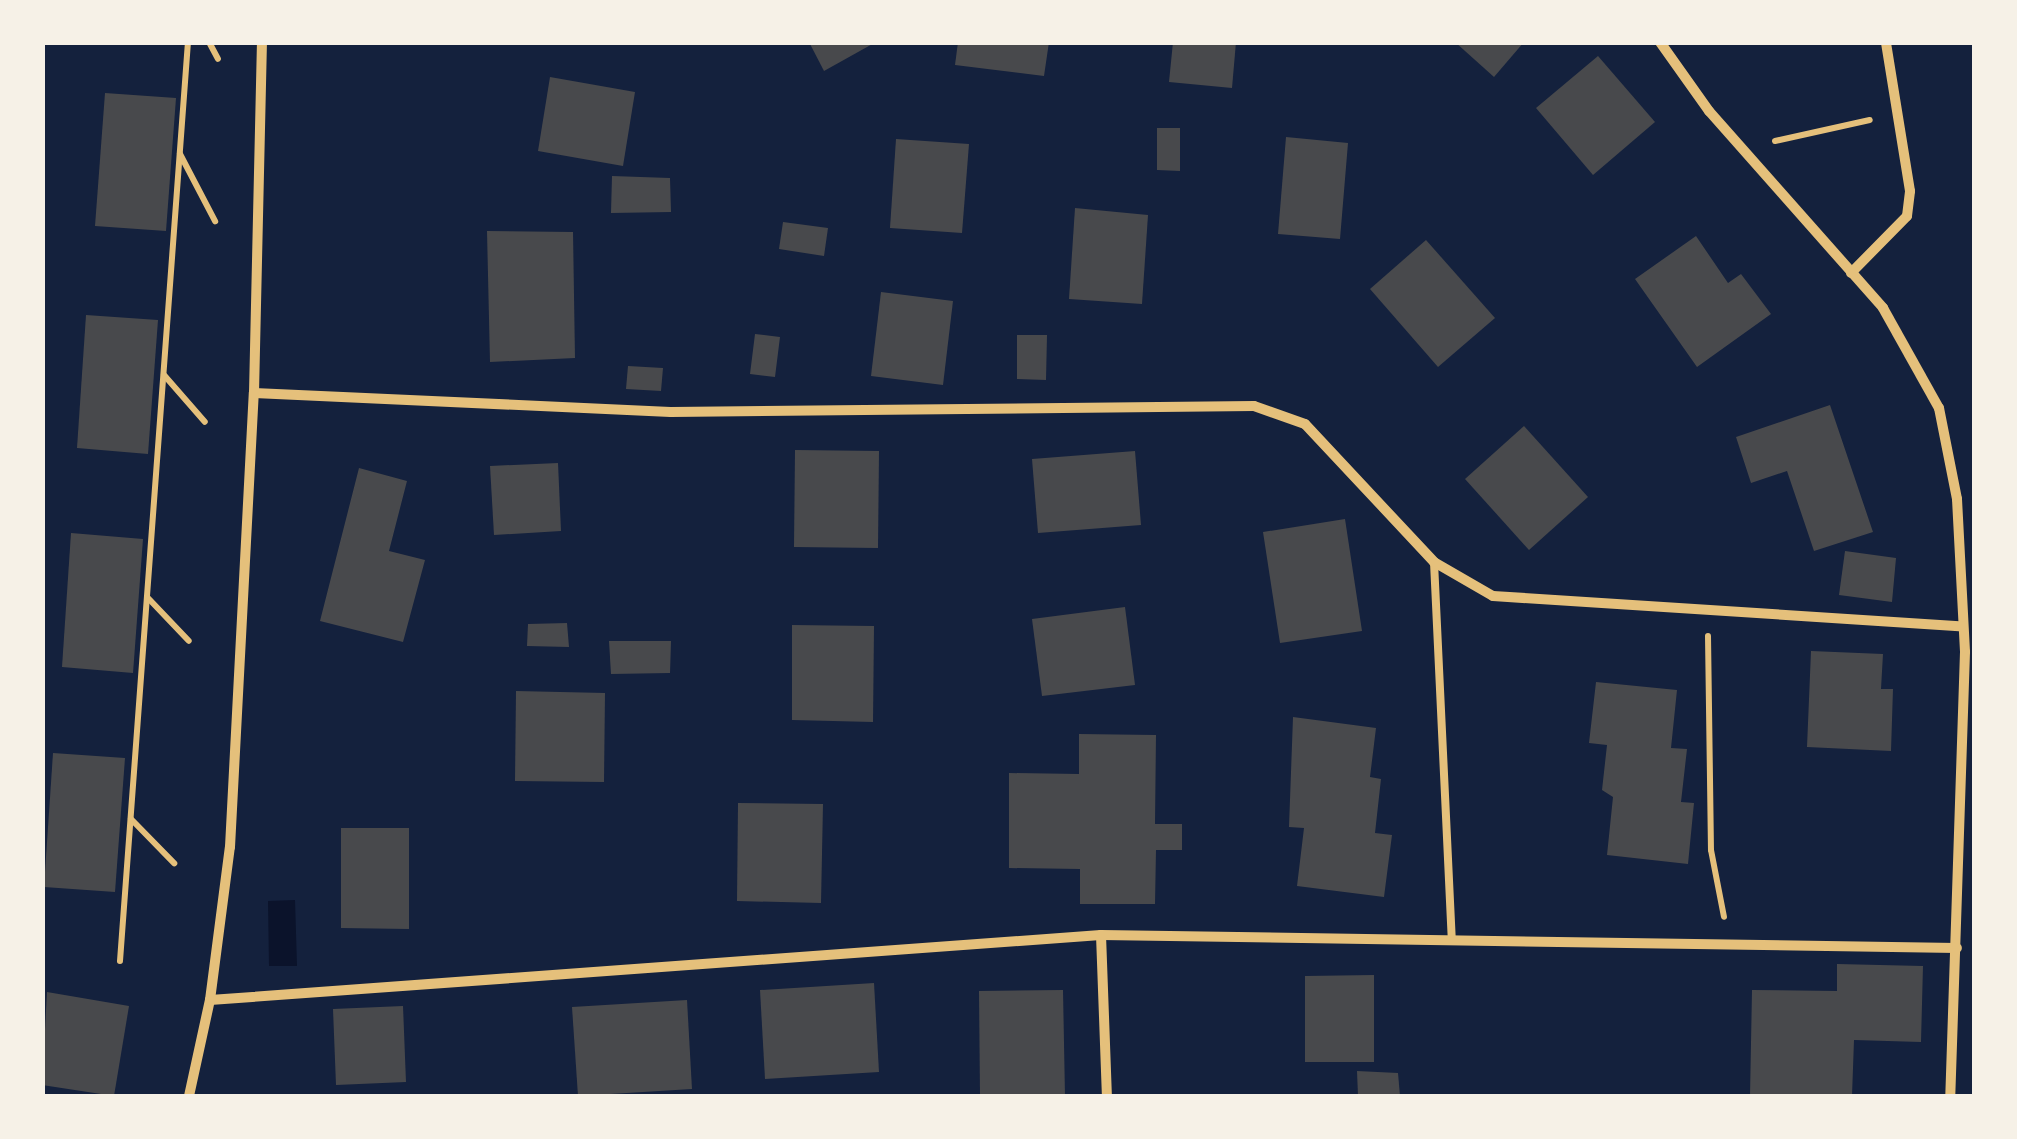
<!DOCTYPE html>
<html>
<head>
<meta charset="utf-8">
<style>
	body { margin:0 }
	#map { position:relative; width:2017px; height:1139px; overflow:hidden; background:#14213d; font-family:Literata,serif }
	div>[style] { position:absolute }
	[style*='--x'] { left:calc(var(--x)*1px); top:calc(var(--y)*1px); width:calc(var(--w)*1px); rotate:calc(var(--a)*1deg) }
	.water>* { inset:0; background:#0b132b }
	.building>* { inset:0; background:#48494c }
	.path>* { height:6px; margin:-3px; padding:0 3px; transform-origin:3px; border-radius:3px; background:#e5c07b }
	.service>* { height:8px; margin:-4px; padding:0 4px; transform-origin:4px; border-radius:4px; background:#e5c07b }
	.minor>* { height:10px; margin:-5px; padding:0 5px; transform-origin:5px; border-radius:5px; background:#e5c07b }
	span { translate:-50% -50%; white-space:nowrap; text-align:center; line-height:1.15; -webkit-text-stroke:10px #f6f1e7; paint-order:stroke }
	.frame { position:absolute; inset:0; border:45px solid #f6f1e7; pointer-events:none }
</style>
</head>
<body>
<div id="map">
	<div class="water">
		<div style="clip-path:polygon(295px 900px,297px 966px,269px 966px,268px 901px)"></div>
	</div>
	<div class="building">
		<div style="clip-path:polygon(809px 42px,876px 42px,824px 71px)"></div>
		<div style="clip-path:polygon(958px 42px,1049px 42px,1044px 76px,955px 65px)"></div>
		<div style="clip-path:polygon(1173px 42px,1236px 42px,1232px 88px,1169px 82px)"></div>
		<div style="clip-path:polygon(1455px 42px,1524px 42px,1494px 77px)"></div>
		<div style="clip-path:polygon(1598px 56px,1655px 122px,1593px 175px,1536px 108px)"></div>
		<div style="clip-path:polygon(550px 77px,635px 92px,623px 166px,538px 151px)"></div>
		<div style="clip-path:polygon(105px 93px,176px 98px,166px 231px,95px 226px)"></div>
		<div style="clip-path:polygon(1157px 128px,1180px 128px,1180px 171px,1157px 170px)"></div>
		<div style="clip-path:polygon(1286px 137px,1348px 143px,1340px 239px,1278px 234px)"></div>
		<div style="clip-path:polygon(896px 139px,969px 144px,962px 233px,890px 228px)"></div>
		<div style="clip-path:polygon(612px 176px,670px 178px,671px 212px,611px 213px)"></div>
		<div style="clip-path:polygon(1075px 208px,1148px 215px,1142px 304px,1069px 299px)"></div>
		<div style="clip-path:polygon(783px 222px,828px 228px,824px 256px,779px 249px)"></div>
		<div style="clip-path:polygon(487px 231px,573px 232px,575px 358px,490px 362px)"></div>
		<div style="clip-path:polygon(1696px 236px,1728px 283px,1741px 274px,1771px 314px,1697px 367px,1635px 279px)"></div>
		<div style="clip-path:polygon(1426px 240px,1495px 318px,1438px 367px,1370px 289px)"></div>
		<div style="clip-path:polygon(881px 292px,953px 301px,943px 385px,871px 376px)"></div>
		<div style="clip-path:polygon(86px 315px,158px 320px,148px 454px,77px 448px)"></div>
		<div style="clip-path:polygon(755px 334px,780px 337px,775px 377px,750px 374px)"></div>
		<div style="clip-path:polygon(1017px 335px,1047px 335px,1046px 380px,1017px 379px)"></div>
		<div style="clip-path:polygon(628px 366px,663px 368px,661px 391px,626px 389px)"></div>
		<div style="clip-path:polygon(1830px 405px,1873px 532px,1814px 551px,1787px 471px,1751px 483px,1736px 437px)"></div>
		<div style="clip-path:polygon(1524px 426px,1588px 497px,1529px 550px,1465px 479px)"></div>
		<div style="clip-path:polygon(795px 450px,879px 451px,878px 548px,794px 547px)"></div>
		<div style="clip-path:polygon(1135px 451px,1141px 525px,1038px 533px,1032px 459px)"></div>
		<div style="clip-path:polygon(558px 463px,561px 531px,494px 535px,490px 466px)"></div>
		<div style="clip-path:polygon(359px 468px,407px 481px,389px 551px,425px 560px,403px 642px,320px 621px)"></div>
		<div style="clip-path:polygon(1345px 519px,1362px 631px,1280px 643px,1263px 532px)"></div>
		<div style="clip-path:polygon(71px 533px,143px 539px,133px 673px,62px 667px)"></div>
		<div style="clip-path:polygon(1845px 551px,1896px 558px,1892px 602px,1839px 595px)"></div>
		<div style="clip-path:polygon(1125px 607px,1135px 685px,1042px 696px,1032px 619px)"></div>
		<div style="clip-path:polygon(567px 623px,569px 647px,527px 646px,528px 624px)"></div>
		<div style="clip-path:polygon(792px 625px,874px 626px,873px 722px,792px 720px)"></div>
		<div style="clip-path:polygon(609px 641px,671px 641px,670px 673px,611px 674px)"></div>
		<div style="clip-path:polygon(1811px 651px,1883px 654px,1881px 689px,1893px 689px,1891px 751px,1807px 747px)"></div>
		<div style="clip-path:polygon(1596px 682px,1677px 690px,1671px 748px,1687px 749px,1681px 802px,1694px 803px,1688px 864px,1607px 855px,1613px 797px,1602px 790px,1607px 745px,1589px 743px)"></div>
		<div style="clip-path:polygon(516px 691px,605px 693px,604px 782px,515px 781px)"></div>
		<div style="clip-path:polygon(1293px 717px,1376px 728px,1370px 777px,1381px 779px,1375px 833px,1392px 835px,1384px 897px,1297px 886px,1304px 828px,1289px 827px)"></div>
		<div style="clip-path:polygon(1079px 734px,1156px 735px,1155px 824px,1182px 824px,1182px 850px,1156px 850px,1155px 904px,1080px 904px,1080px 869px,1009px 868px,1009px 773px,1079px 774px)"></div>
		<div style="clip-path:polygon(53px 753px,125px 758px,115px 892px,44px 887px)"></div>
		<div style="clip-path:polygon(738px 803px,823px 804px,821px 903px,737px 901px)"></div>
		<div style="clip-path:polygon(341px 828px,409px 828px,409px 929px,341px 928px)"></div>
		<div style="clip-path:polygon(1837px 964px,1923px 966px,1921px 1042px,1854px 1040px,1852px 1096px,1750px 1096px,1752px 990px,1837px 991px)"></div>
		<div style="clip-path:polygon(1374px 975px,1374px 1062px,1305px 1062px,1305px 976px)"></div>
		<div style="clip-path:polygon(874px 983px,879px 1072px,765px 1079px,760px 990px)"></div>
		<div style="clip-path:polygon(1063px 990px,1065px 1096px,980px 1096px,979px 991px)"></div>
		<div style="clip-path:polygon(47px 992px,129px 1006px,114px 1096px,42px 1085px)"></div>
		<div style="clip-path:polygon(687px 1000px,692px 1089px,578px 1096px,572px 1007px)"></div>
		<div style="clip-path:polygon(403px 1006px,406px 1082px,336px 1085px,333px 1009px)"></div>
		<div style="clip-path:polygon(1357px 1071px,1398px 1073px,1400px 1096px,1358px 1096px)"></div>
	</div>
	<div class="path">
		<div style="--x:209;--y:42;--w:19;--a:62"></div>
		<div style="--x:1775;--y:141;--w:97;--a:-12.5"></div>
		<div style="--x:180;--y:154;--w:76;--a:62.4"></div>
		<div style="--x:164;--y:375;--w:62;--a:48.9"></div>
		<div style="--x:148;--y:598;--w:59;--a:46.4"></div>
		<div style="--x:1708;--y:636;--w:214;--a:89.2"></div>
		<div style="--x:1711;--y:850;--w:68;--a:79"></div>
		<div style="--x:131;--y:819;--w:62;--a:45.7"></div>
		<div style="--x:120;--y:961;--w:922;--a:-85.77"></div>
	</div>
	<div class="service">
		<div style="--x:1434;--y:562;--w:378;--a:87.3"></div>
	</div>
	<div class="minor">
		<div style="--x:1660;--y:42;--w:85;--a:54.6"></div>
		<div style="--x:1709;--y:111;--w:263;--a:48.5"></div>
		<div style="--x:1883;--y:308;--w:115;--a:60.8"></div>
		<div style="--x:1939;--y:408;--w:93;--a:78.8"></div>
		<div style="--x:1957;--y:499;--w:153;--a:87"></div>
		<div style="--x:1965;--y:652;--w:444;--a:91.9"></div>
		<div style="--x:1851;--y:273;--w:80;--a:-45.5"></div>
		<div style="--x:1907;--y:216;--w:25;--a:-83"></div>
		<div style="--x:1910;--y:191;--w:151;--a:-99.2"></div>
		<div style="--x:254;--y:393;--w:417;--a:2.6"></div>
		<div style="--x:671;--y:412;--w:583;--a:-0.59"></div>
		<div style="--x:1254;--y:406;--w:54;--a:19.4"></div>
		<div style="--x:1305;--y:424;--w:189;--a:46.9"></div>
		<div style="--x:1434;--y:562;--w:68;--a:30"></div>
		<div style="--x:1493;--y:596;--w:471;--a:3.7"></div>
		<div style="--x:1101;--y:935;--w:161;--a:87.9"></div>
		<div style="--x:210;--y:1000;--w:893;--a:-4.17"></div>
		<div style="--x:1101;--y:935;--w:856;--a:0.87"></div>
		<div style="--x:189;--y:1096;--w:98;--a:-77.7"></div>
		<div style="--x:210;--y:1000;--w:154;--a:-82.6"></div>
		<div style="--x:230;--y:847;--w:455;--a:-87"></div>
		<div style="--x:254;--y:393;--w:351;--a:-88.7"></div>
	</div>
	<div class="frame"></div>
</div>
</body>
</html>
